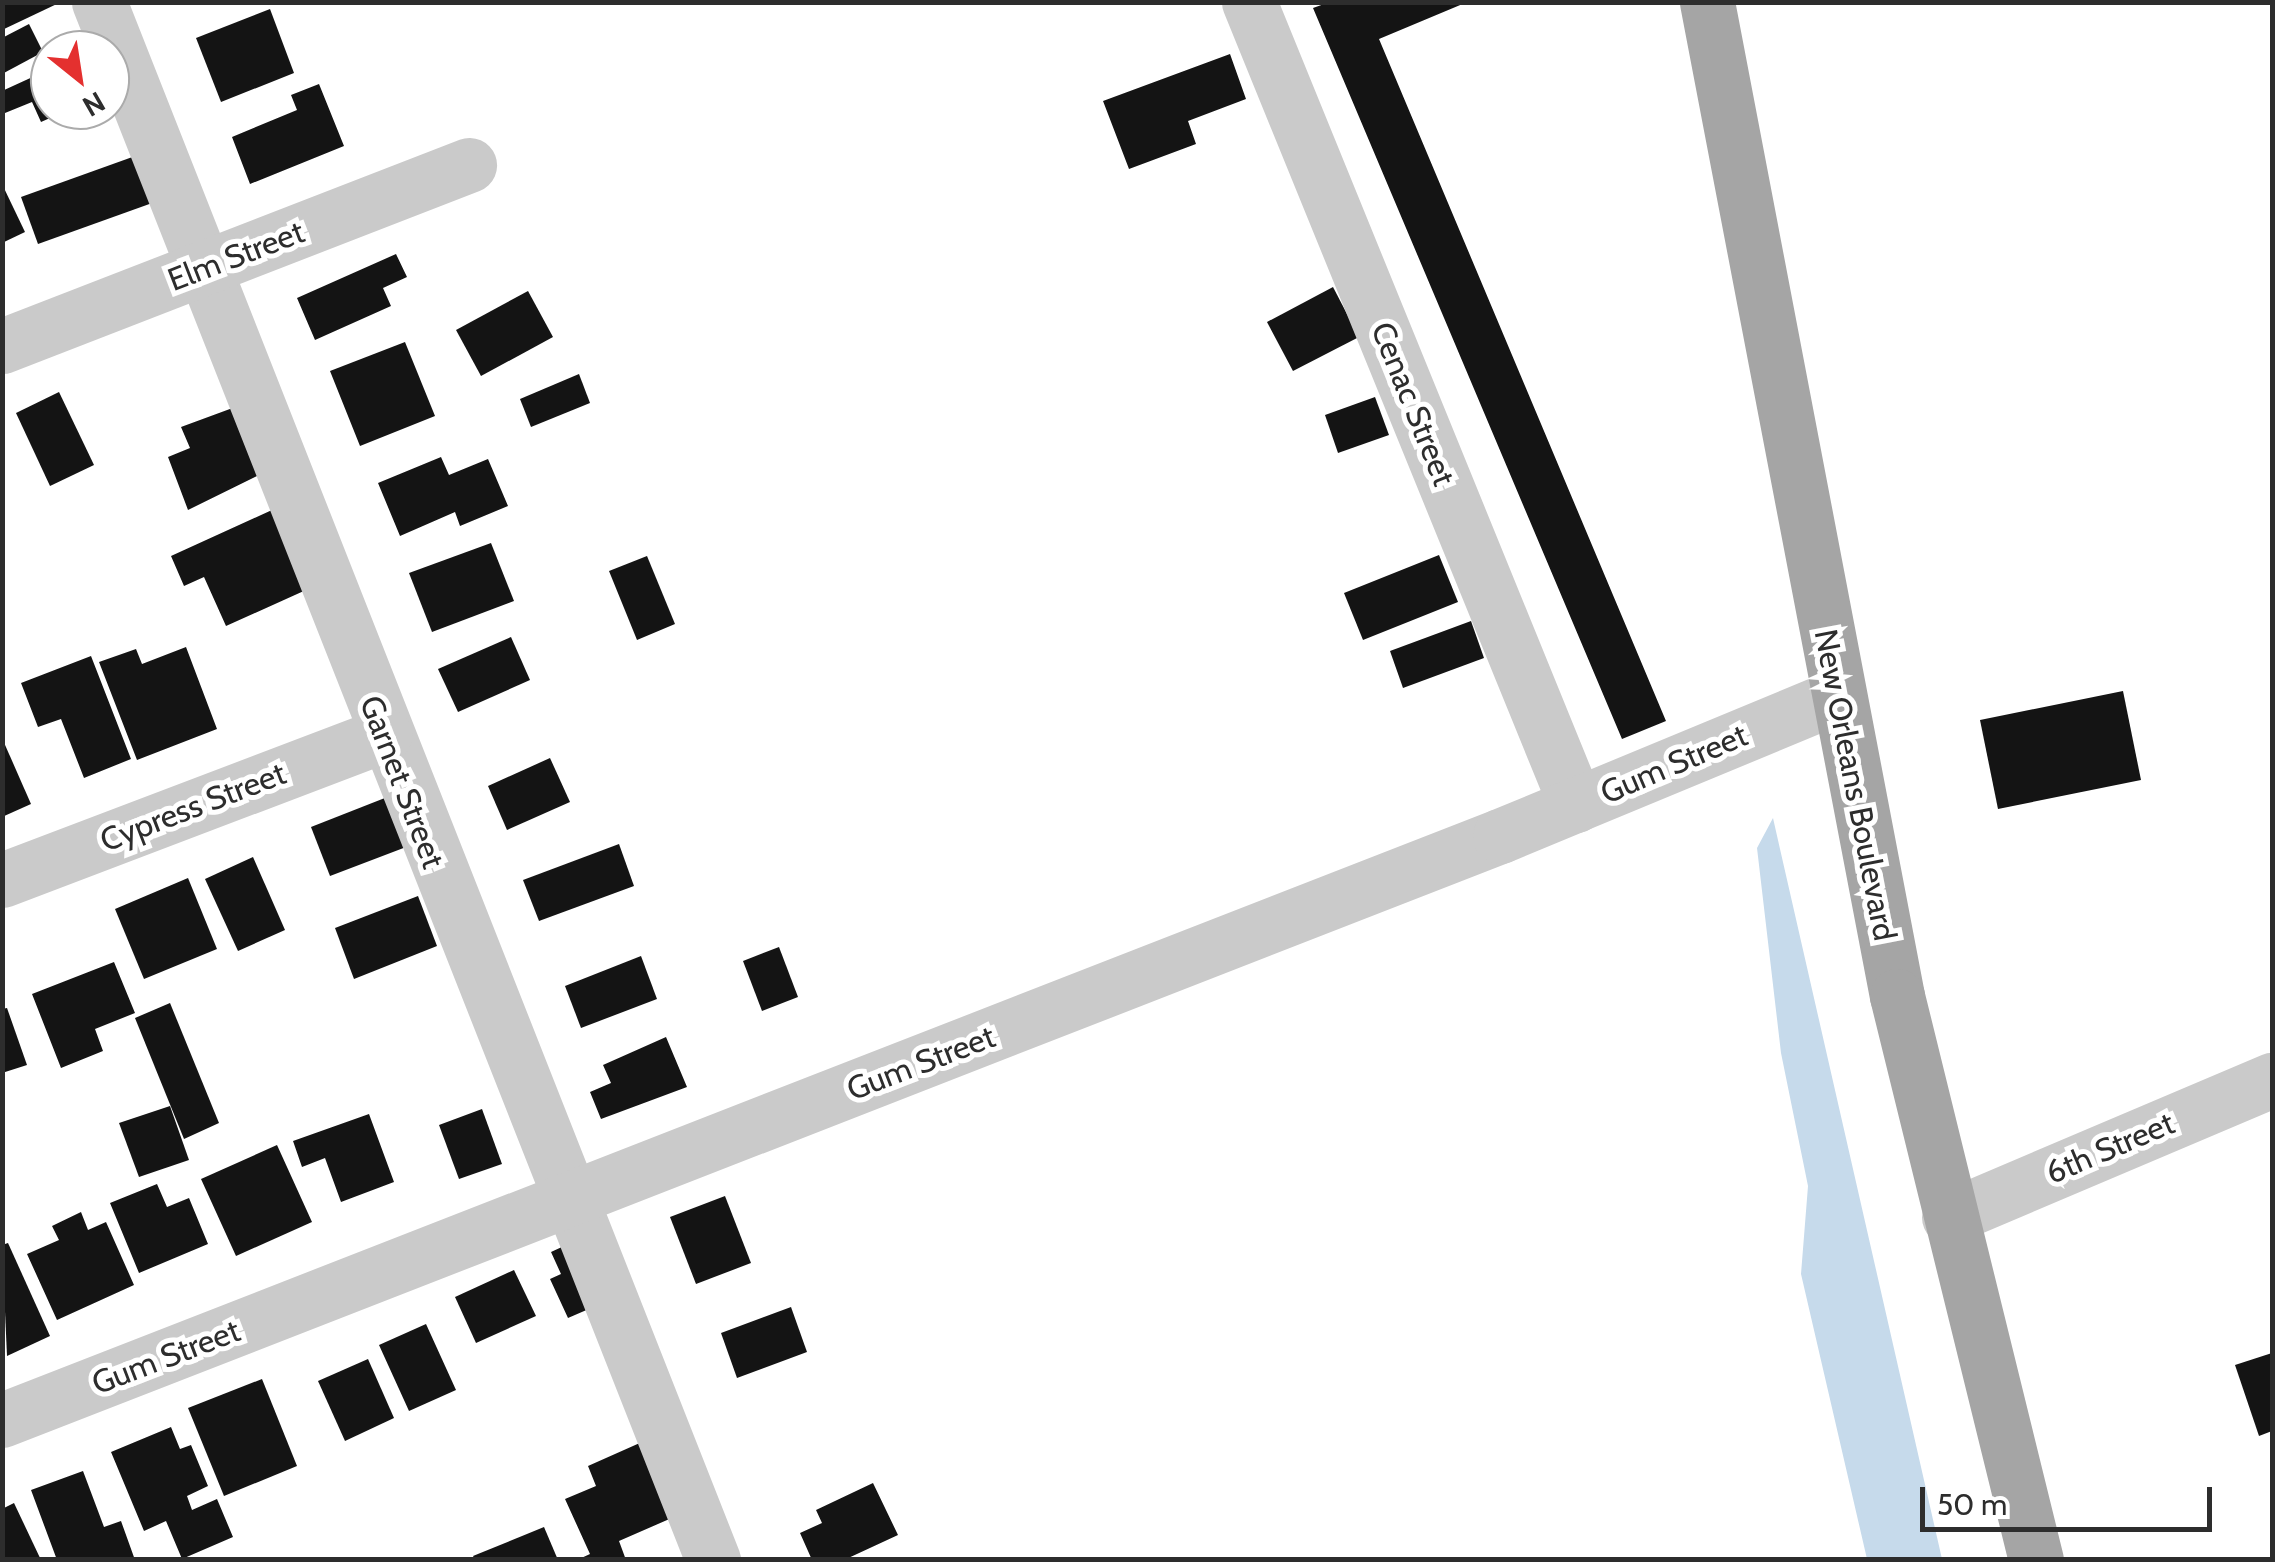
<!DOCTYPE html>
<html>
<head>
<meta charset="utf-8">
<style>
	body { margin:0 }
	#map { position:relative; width:2275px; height:1562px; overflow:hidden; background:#fff; font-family:Cabin,sans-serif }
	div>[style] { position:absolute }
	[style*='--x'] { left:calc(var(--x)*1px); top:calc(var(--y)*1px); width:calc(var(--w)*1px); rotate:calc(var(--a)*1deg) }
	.water>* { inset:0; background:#c6daeb }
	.building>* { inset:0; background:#141414 }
	.minor>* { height:55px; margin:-27.5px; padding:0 27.5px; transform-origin:27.5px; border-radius:27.5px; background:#cacaca }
	.major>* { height:55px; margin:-27.5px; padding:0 27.5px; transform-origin:27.5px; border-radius:27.5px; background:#a5a5a5 }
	span { translate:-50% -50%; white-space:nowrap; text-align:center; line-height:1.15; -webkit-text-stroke:10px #fff; paint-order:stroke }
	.street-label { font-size:32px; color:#2d2d2d }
	.frame { position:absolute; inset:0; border:5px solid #2d2d2d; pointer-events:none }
	.north { position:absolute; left:30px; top:30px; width:100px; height:100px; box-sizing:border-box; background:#fff; border:2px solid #ababab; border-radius:50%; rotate:150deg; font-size:28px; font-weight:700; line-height:40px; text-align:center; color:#2d2d2d }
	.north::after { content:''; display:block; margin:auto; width:35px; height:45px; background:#e4302f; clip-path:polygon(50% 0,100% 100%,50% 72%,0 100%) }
	.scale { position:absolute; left:1920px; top:1487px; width:292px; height:45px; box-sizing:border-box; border:5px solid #2d2d2d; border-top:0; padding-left:12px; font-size:30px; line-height:35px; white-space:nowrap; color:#2d2d2d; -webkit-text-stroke:8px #fff; paint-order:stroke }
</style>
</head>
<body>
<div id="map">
	<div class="water">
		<div style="clip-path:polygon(1773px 818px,1780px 849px,1942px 1559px,1867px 1559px,1801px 1274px,1808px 1186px,1781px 1053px,1757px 848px)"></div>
	</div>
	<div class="building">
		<div style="clip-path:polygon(2px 2px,61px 2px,2px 30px)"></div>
		<div style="clip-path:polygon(1327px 3px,1465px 3px,1379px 39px,1666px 721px,1622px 739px,1313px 8px)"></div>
		<div style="clip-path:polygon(270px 9px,294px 73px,221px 102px,196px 38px)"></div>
		<div style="clip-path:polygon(29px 24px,43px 52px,2px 74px,2px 38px)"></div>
		<div style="clip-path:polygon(1230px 54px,1246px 99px,1188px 121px,1196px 144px,1129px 169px,1103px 101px)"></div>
		<div style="clip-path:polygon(50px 69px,50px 110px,68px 110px,41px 122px,32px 102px,5px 113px,2px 91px)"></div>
		<div style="clip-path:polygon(319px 84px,344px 146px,250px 184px,232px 137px,297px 110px,291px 95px)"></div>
		<div style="clip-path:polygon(138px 155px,155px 202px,38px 244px,21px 197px)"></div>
		<div style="clip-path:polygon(2px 184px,25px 232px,2px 243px)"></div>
		<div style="clip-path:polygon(396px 254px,407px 277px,383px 288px,391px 306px,315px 340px,297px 298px)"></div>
		<div style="clip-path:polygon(1333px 287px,1359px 337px,1293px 371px,1267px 322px)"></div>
		<div style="clip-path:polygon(528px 291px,553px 337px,481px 376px,456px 330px)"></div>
		<div style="clip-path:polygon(405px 342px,435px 416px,360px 446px,330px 371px)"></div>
		<div style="clip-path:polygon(579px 374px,590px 403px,531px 427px,520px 399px)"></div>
		<div style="clip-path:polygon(59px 392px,94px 465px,50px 486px,16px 413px)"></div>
		<div style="clip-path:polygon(1375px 397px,1389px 435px,1338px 453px,1325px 415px)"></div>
		<div style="clip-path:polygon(238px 406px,263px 473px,188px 510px,168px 457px,190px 448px,181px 427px)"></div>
		<div style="clip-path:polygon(441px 457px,449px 475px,488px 459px,508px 506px,460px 526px,455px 512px,400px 536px,378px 483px)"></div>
		<div style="clip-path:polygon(272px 510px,306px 590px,226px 626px,204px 577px,184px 586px,171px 556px)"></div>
		<div style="clip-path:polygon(491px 543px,514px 601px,432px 632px,409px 573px)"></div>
		<div style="clip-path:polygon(1439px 555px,1458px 602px,1363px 640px,1344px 593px)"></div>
		<div style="clip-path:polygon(647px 556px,675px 624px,637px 640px,609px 571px)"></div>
		<div style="clip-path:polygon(1471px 621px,1484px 658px,1403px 688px,1390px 651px)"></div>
		<div style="clip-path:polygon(511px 637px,530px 680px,458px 712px,438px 669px)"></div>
		<div style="clip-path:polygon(186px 647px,217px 729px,137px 760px,99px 662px,136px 649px,142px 664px)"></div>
		<div style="clip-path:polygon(91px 656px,131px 759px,84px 778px,61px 719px,38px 727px,21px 683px)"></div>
		<div style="clip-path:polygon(2123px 691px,2141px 780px,1998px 809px,1980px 720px)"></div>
		<div style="clip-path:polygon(2px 738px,31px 804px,2px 817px)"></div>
		<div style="clip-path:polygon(550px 758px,570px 802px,507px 830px,488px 786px)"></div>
		<div style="clip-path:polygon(395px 794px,414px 844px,330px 876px,311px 827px)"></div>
		<div style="clip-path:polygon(619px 844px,634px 886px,539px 921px,523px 880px)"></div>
		<div style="clip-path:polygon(253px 857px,285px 930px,238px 951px,205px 879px)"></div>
		<div style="clip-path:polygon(188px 878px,217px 949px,144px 979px,115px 909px)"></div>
		<div style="clip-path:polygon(418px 896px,437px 946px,354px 979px,335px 928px)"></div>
		<div style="clip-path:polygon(779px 947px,798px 997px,762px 1011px,743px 961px)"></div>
		<div style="clip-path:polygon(641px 956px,657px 999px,581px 1028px,565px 986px)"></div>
		<div style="clip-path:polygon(114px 962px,135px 1013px,95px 1029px,103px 1051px,61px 1068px,32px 994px)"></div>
		<div style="clip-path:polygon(170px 1003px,219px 1123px,184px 1139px,135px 1018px)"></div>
		<div style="clip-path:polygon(7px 1008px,27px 1065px,2px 1073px,2px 1009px)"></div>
		<div style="clip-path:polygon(666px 1037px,687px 1087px,601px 1119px,590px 1092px,611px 1083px,603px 1065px)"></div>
		<div style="clip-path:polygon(170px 1106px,189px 1160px,139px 1177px,119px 1123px)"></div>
		<div style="clip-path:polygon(482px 1109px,502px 1164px,459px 1179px,439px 1125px)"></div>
		<div style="clip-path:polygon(369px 1114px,394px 1182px,341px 1202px,325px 1158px,302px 1167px,293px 1141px)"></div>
		<div style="clip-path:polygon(277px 1145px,312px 1222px,236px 1256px,201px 1179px)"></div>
		<div style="clip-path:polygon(157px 1184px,167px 1207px,189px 1198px,208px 1244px,139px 1273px,110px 1203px)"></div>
		<div style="clip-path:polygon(725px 1196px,751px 1263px,696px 1284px,670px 1217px)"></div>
		<div style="clip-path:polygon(81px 1212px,88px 1230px,106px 1222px,134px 1285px,57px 1320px,27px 1254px,59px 1240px,52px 1226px)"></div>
		<div style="clip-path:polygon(577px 1240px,605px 1302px,568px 1318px,550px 1279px,561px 1274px,551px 1252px)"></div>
		<div style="clip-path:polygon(8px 1243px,50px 1336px,7px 1356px,2px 1245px)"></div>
		<div style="clip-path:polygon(514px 1270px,536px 1316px,476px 1343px,455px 1297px)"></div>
		<div style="clip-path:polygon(791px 1307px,807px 1352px,737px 1378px,721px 1333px)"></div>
		<div style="clip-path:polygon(426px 1324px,456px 1390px,409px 1411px,379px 1345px)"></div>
		<div style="clip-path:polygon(2272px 1353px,2272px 1431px,2259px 1436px,2235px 1365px)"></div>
		<div style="clip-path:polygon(368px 1359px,394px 1418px,345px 1441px,318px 1381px)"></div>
		<div style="clip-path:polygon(262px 1379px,297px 1466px,224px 1496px,188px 1408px)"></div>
		<div style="clip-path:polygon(171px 1427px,180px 1449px,191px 1445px,208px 1486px,187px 1496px,192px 1510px,217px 1499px,233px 1537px,182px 1559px,166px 1521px,144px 1531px,111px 1452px)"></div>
		<div style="clip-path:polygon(642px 1442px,674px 1517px,619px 1541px,626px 1560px,577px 1560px,590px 1554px,565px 1499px,596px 1486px,588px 1466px)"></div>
		<div style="clip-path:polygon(83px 1471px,104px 1527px,121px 1521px,135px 1560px,57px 1560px,31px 1490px)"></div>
		<div style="clip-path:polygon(873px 1483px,898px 1535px,844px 1560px,812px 1560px,800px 1533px,822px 1523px,816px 1510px)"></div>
		<div style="clip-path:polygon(14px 1503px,41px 1560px,2px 1560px,2px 1509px)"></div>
		<div style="clip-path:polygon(544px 1527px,558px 1560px,475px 1560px,473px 1556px)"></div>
	</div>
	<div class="minor">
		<div style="--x:99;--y:2;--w:1675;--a:68.49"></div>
		<div style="--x:1249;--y:2;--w:867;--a:67.84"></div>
		<div style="--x:2;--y:346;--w:501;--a:-21.19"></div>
		<div style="--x:2;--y:880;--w:409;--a:-20.8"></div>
		<div style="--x:1949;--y:1217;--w:351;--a:-23"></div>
		<div style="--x:2;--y:1420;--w:1608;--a:-21.3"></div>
		<div style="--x:1500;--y:836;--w:364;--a:-22.5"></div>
	</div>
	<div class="major">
		<div style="--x:1707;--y:2;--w:1012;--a:79.18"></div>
		<div style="--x:1897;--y:996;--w:581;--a:76.16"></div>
	</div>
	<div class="street-label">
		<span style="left:236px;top:256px;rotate:-21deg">Elm Street</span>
		<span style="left:1413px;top:404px;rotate:68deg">Cenac Street</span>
		<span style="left:1674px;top:764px;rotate:-23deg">Gum Street</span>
		<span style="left:402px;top:782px;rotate:69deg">Garnet Street</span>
		<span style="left:1855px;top:785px;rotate:79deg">New Orleans Boulevard</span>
		<span style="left:193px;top:807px;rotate:-21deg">Cypress Street</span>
		<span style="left:921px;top:1063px;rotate:-21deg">Gum Street</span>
		<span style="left:2110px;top:1148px;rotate:-23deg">6th Street</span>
		<span style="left:166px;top:1357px;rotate:-21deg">Gum Street</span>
	</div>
	<div class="frame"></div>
	<div class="north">N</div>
	<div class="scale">50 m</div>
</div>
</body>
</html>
